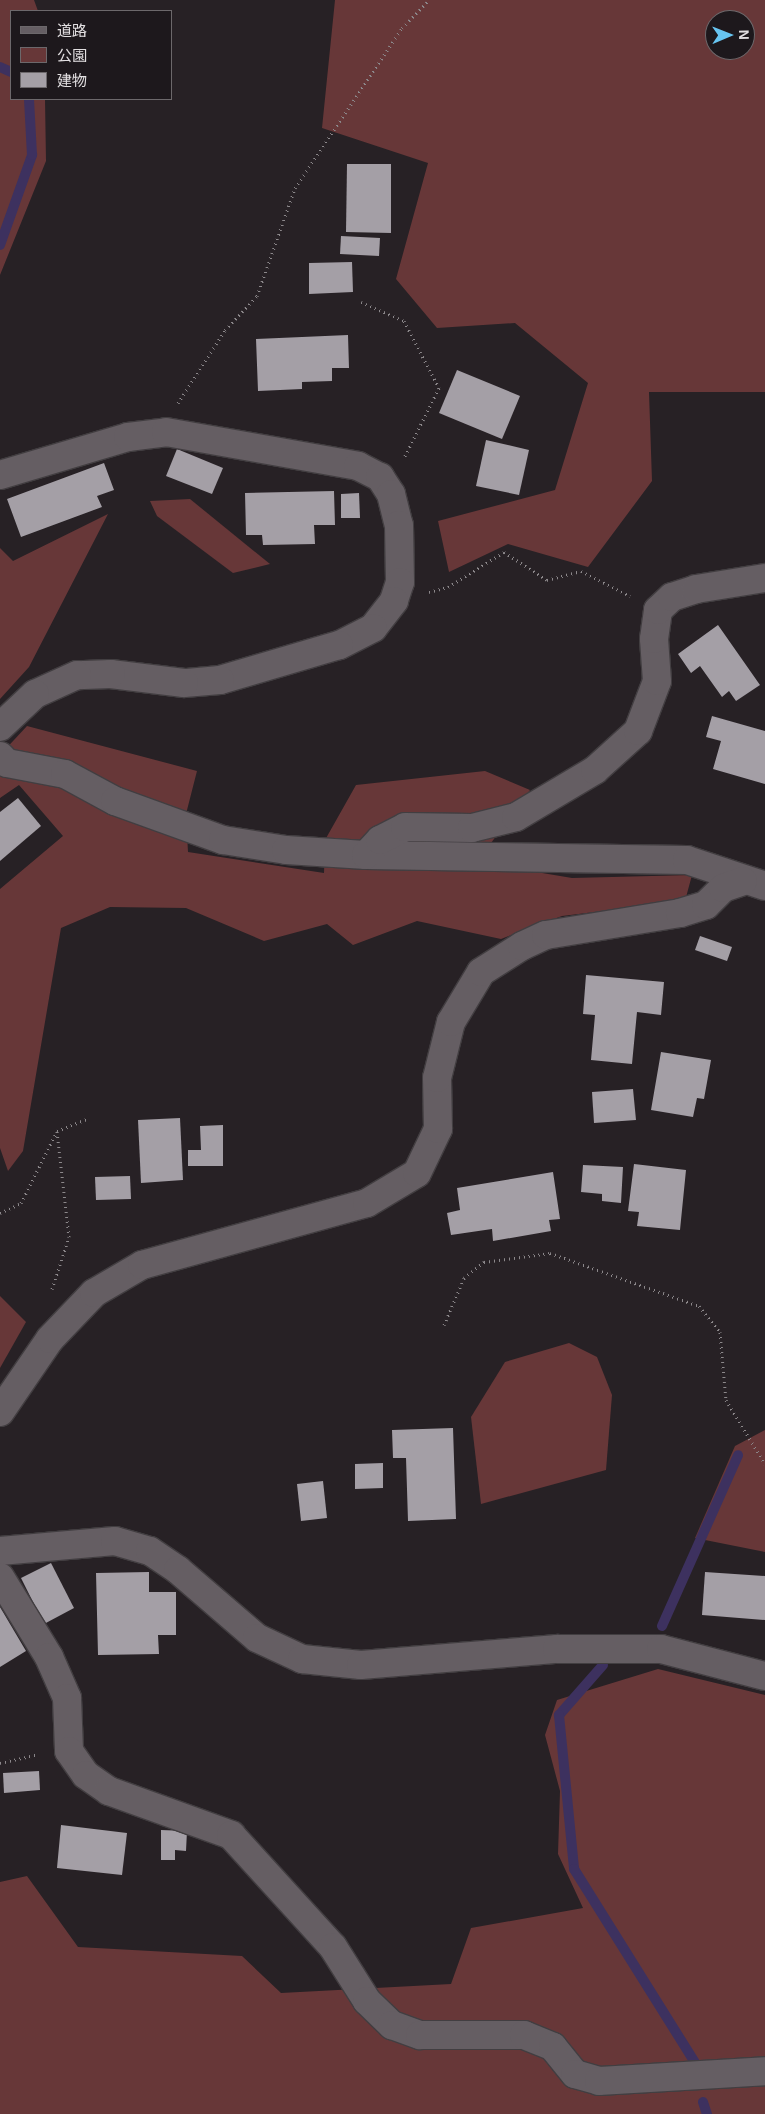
<!DOCTYPE html>
<html>
<head>
<meta charset="utf-8">
<style>
	body { margin:0 }
	#map { position:relative; width:765px; height:2114px; overflow:hidden; background:#272125; font-family:Helvetica,"Noto Sans JP",sans-serif }
	div>[style] { position:absolute }
	[style*='--x'] { left:calc(var(--x)*1px); top:calc(var(--y)*1px); width:calc(var(--w)*1px); rotate:calc(var(--a)*1deg) }
	.green>* { inset:0; background:#673738 }
	.stream>* { height:10px; margin:-5px; padding:0 5px; transform-origin:5px; border-radius:5px; background:#3d315f }
	.building>* { inset:0; background:#a49fa6 }
	.path>* { height:3px; margin-top:-1.5px; transform-origin:0; background:repeating-linear-gradient(90deg,#8c888b 0 1px,transparent 0 5px) }
	.roads { filter:drop-shadow(1px 0 #423e41) drop-shadow(-1px 0 #423e41) drop-shadow(0 1px #423e41) drop-shadow(0 -1px #423e41) }
	.minor>* { height:28px; margin:-14px; padding:0 14px; transform-origin:14px; border-radius:14px; background:#655e63 }
	span { translate:-50% -50%; white-space:nowrap; text-align:center; line-height:1.15; -webkit-text-stroke:5px #1d181c; paint-order:stroke }
	.legend { position:absolute; left:10px; top:10px; width:162px; height:90px; box-sizing:border-box; background:#1d181c; border:1px solid #6c686b; margin:0; padding:6px 9px; list-style:none; font-size:15px; color:#e2dfe1 }
	.legend li { display:flex; align-items:center; gap:10px; height:25px }
	.legend b { width:25px; border:1px solid #6c686b }
	.north { position:absolute; left:705px; top:10px; width:50px; height:50px; box-sizing:border-box; background:#1d181c; border:1px solid #6c686b; border-radius:50%; rotate:89deg; font-size:14px; font-weight:700; line-height:20px; text-align:center; color:#e2dfe1 }
	.north::after { content:''; display:block; margin:auto; width:18px; height:22px; background:#67c4f0; clip-path:polygon(50% 0,100% 100%,50% 72%,0 100%) }
</style>
</head>
<body>
<div id="map">
	<div class="green">
		<div style="clip-path:polygon(0 0,34px 0,38px 11px,11px 11px,11px 99px,45px 99px,46px 161px,0 275px)"></div>
		<div style="clip-path:polygon(evenodd,335px 0,765px 0,765px 392px,649px 392px,652px 481px,588px 567px,508px 544px,449px 572px,438px 521px,555px 490px,588px 383px,515px 323px,437px 328px,396px 279px,428px 163px,322px 128px,335px 0,715px 20px,745px 20px,745px 50px,715px 50px,715px 20px)"></div>
		<div style="clip-path:polygon(190px 499px,270px 564px,233px 573px,157px 516px,150px 501px)"></div>
		<div style="clip-path:polygon(108px 514px,29px 667px,0 699px,0 548px,13px 561px)"></div>
		<div style="clip-path:polygon(27px 726px,197px 771px,186px 814px,188px 852px,324px 873px,325px 840px,356px 785px,485px 771px,530px 790px,477px 862px,572px 878px,692px 875px,685px 901px,562px 916px,501px 939px,417px 921px,353px 945px,327px 924px,264px 941px,186px 908px,110px 907px,61px 928px,23px 1151px,8px 1171px,0 1148px,0 889px,63px 836px,19px 785px,0 798px,0 755px)"></div>
		<div style="clip-path:polygon(0 1296px,26px 1322px,0 1368px)"></div>
		<div style="clip-path:polygon(569px 1343px,597px 1357px,612px 1395px,606px 1470px,481px 1504px,471px 1417px,505px 1362px)"></div>
		<div style="clip-path:polygon(765px 1430px,765px 1552px,695px 1538px,735px 1446px)"></div>
		<div style="clip-path:polygon(658px 1669px,765px 1695px,765px 2114px,0 2114px,0 1882px,27px 1876px,78px 1947px,242px 1956px,281px 1993px,451px 1984px,471px 1928px,583px 1908px,558px 1854px,560px 1791px,545px 1735px,557px 1700px)"></div>
	</div>
	<div class="stream">
		<div style="--x:0;--y:67;--w:12;--a:24"></div>
		<div style="--x:0;--y:245;--w:96;--a:-70.4"></div>
		<div style="--x:32;--y:155;--w:56;--a:-93.1"></div>
		<div style="--x:662;--y:1626;--w:187;--a:-66"></div>
		<div style="--x:603;--y:1665;--w:67;--a:131.3"></div>
		<div style="--x:559;--y:1715;--w:155;--a:84.4"></div>
		<div style="--x:574;--y:1869;--w:229;--a:58"></div>
		<div style="--x:703;--y:2102;--w:13;--a:72"></div>
	</div>
	<div class="building">
		<div style="clip-path:polygon(347px 164px,391px 164px,391px 233px,346px 232px)"></div>
		<div style="clip-path:polygon(341px 236px,380px 238px,379px 256px,340px 254px)"></div>
		<div style="clip-path:polygon(352px 262px,353px 292px,309px 294px,309px 263px)"></div>
		<div style="clip-path:polygon(348px 335px,349px 368px,332px 368px,332px 381px,302px 382px,302px 389px,258px 391px,256px 339px)"></div>
		<div style="clip-path:polygon(457px 370px,520px 396px,502px 439px,439px 413px)"></div>
		<div style="clip-path:polygon(486px 440px,529px 450px,519px 495px,476px 486px)"></div>
		<div style="clip-path:polygon(177px 449px,223px 468px,212px 494px,166px 476px)"></div>
		<div style="clip-path:polygon(104px 463px,114px 490px,97px 496px,102px 507px,21px 537px,7px 499px)"></div>
		<div style="clip-path:polygon(334px 491px,335px 525px,314px 525px,315px 544px,263px 545px,262px 535px,246px 535px,245px 493px)"></div>
		<div style="clip-path:polygon(359px 493px,360px 518px,341px 518px,341px 494px)"></div>
		<div style="clip-path:polygon(718px 625px,760px 685px,736px 701px,729px 691px,722px 697px,700px 666px,691px 673px,678px 654px)"></div>
		<div style="clip-path:polygon(712px 716px,765px 731px,765px 784px,713px 769px,721px 741px,706px 737px)"></div>
		<div style="clip-path:polygon(18px 798px,41px 826px,0 861px,0 812px)"></div>
		<div style="clip-path:polygon(700px 936px,732px 947px,727px 961px,695px 950px)"></div>
		<div style="clip-path:polygon(586px 975px,664px 982px,661px 1015px,637px 1012px,632px 1064px,591px 1060px,595px 1015px,583px 1014px)"></div>
		<div style="clip-path:polygon(661px 1052px,711px 1060px,704px 1099px,697px 1098px,693px 1117px,651px 1110px)"></div>
		<div style="clip-path:polygon(633px 1089px,636px 1120px,594px 1123px,592px 1092px)"></div>
		<div style="clip-path:polygon(180px 1118px,183px 1180px,141px 1183px,138px 1120px)"></div>
		<div style="clip-path:polygon(223px 1125px,223px 1166px,188px 1166px,188px 1150px,201px 1150px,200px 1126px)"></div>
		<div style="clip-path:polygon(634px 1164px,686px 1170px,680px 1230px,637px 1226px,639px 1212px,628px 1211px)"></div>
		<div style="clip-path:polygon(583px 1165px,623px 1167px,621px 1203px,602px 1201px,602px 1194px,581px 1192px)"></div>
		<div style="clip-path:polygon(553px 1172px,560px 1219px,549px 1220px,551px 1231px,493px 1241px,492px 1229px,451px 1235px,447px 1213px,460px 1210px,457px 1188px)"></div>
		<div style="clip-path:polygon(130px 1176px,131px 1199px,96px 1200px,95px 1177px)"></div>
		<div style="clip-path:polygon(453px 1428px,456px 1519px,408px 1521px,406px 1458px,393px 1458px,392px 1430px)"></div>
		<div style="clip-path:polygon(383px 1463px,383px 1488px,355px 1489px,355px 1464px)"></div>
		<div style="clip-path:polygon(323px 1481px,327px 1518px,301px 1521px,297px 1484px)"></div>
		<div style="clip-path:polygon(51px 1563px,74px 1608px,44px 1624px,21px 1578px)"></div>
		<div style="clip-path:polygon(149px 1572px,149px 1592px,176px 1592px,176px 1635px,158px 1635px,159px 1654px,98px 1655px,96px 1573px)"></div>
		<div style="clip-path:polygon(705px 1572px,765px 1576px,765px 1620px,702px 1615px)"></div>
		<div style="clip-path:polygon(0 1607px,26px 1651px,0 1667px)"></div>
		<div style="clip-path:polygon(39px 1771px,40px 1790px,4px 1793px,3px 1773px)"></div>
		<div style="clip-path:polygon(61px 1825px,127px 1833px,122px 1875px,57px 1868px)"></div>
		<div style="clip-path:polygon(161px 1830px,187px 1831px,186px 1851px,175px 1850px,175px 1860px,161px 1860px)"></div>
	</div>
	<div class="path">
		<div style="--x:361;--y:302;--w:47;--a:23.8"></div>
		<div style="--x:404;--y:321;--w:76;--a:62.4"></div>
		<div style="--x:439;--y:388;--w:78;--a:116.6"></div>
		<div style="--x:178;--y:403;--w:87;--a:-57.2"></div>
		<div style="--x:225;--y:330;--w:47;--a:-46.7"></div>
		<div style="--x:257;--y:296;--w:114;--a:-70.6"></div>
		<div style="--x:295;--y:188;--w:192;--a:-56.2"></div>
		<div style="--x:402;--y:28;--w:39;--a:-46"></div>
		<div style="--x:429;--y:592;--w:20;--a:-15"></div>
		<div style="--x:448;--y:587;--w:66;--a:-32"></div>
		<div style="--x:504;--y:552;--w:51;--a:33.1"></div>
		<div style="--x:547;--y:580;--w:35;--a:-15"></div>
		<div style="--x:581;--y:571;--w:55;--a:27"></div>
		<div style="--x:0;--y:1213;--w:23;--a:-25"></div>
		<div style="--x:21;--y:1203;--w:80;--a:-63.4"></div>
		<div style="--x:57;--y:1131;--w:32;--a:-22"></div>
		<div style="--x:52;--y:1289;--w:55;--a:-71.9"></div>
		<div style="--x:69;--y:1237;--w:107;--a:-96.5"></div>
		<div style="--x:444;--y:1325;--w:51;--a:-66.9"></div>
		<div style="--x:464;--y:1278;--w:26;--a:-39"></div>
		<div style="--x:484;--y:1262;--w:67;--a:-7.8"></div>
		<div style="--x:550;--y:1253;--w:158;--a:19.6"></div>
		<div style="--x:699;--y:1306;--w:33;--a:51"></div>
		<div style="--x:720;--y:1332;--w:68;--a:85"></div>
		<div style="--x:726;--y:1400;--w:75;--a:58.6"></div>
		<div style="--x:0;--y:1763;--w:39;--a:-13"></div>
	</div>
	<div class="roads">
		<div class="minor">
			<div style="--x:0;--y:475;--w:134;--a:-16.5"></div>
			<div style="--x:128;--y:437;--w:38;--a:-7"></div>
			<div style="--x:166;--y:432;--w:195;--a:10"></div>
			<div style="--x:358;--y:466;--w:25;--a:27"></div>
			<div style="--x:380;--y:477;--w:20;--a:57"></div>
			<div style="--x:391;--y:494;--w:32;--a:76"></div>
			<div style="--x:399;--y:525;--w:57;--a:89"></div>
			<div style="--x:400;--y:582;--w:20;--a:108"></div>
			<div style="--x:394;--y:601;--w:34;--a:128"></div>
			<div style="--x:373;--y:628;--w:38;--a:153"></div>
			<div style="--x:339;--y:645;--w:124;--a:163.6"></div>
			<div style="--x:220;--y:680;--w:36;--a:175"></div>
			<div style="--x:184;--y:683;--w:74;--a:-173"></div>
			<div style="--x:111;--y:674;--w:34;--a:178"></div>
			<div style="--x:77;--y:675;--w:46;--a:155.7"></div>
			<div style="--x:35;--y:694;--w:48;--a:136.7"></div>
			<div style="--x:0;--y:756;--w:10;--a:45"></div>
			<div style="--x:7;--y:763;--w:59;--a:10.7"></div>
			<div style="--x:65;--y:774;--w:57;--a:28.4"></div>
			<div style="--x:115;--y:801;--w:115;--a:19.9"></div>
			<div style="--x:223;--y:840;--w:64;--a:9"></div>
			<div style="--x:286;--y:850;--w:80;--a:3.6"></div>
			<div style="--x:366;--y:855;--w:321;--a:0.9"></div>
			<div style="--x:687;--y:860;--w:82;--a:18.4"></div>
			<div style="--x:366;--y:855;--w:21;--a:-47"></div>
			<div style="--x:380;--y:840;--w:28;--a:-27"></div>
			<div style="--x:405;--y:827;--w:67;--a:0.9"></div>
			<div style="--x:472;--y:828;--w:45;--a:-14"></div>
			<div style="--x:516;--y:817;--w:92;--a:-30.7"></div>
			<div style="--x:595;--y:770;--w:58;--a:-42.2"></div>
			<div style="--x:638;--y:731;--w:53;--a:-69.2"></div>
			<div style="--x:657;--y:681;--w:42;--a:-94.1"></div>
			<div style="--x:654;--y:639;--w:29;--a:-82"></div>
			<div style="--x:658;--y:610;--w:19;--a:-43"></div>
			<div style="--x:672;--y:597;--w:25;--a:-18"></div>
			<div style="--x:696;--y:589;--w:70;--a:-9.1"></div>
			<div style="--x:0;--y:1412;--w:88;--a:-55.6"></div>
			<div style="--x:50;--y:1339;--w:64;--a:-46.3"></div>
			<div style="--x:94;--y:1293;--w:56;--a:-30.3"></div>
			<div style="--x:142;--y:1265;--w:233;--a:-15.4"></div>
			<div style="--x:367;--y:1203;--w:58;--a:-31"></div>
			<div style="--x:417;--y:1173;--w:49;--a:-64.5"></div>
			<div style="--x:438;--y:1129;--w:51;--a:-91.1"></div>
			<div style="--x:437;--y:1078;--w:58;--a:-76"></div>
			<div style="--x:451;--y:1022;--w:58;--a:-59"></div>
			<div style="--x:481;--y:972;--w:49;--a:-32.4"></div>
			<div style="--x:522;--y:946;--w:26;--a:-25"></div>
			<div style="--x:546;--y:935;--w:136;--a:-9.3"></div>
			<div style="--x:680;--y:913;--w:27;--a:-17"></div>
			<div style="--x:706;--y:905;--w:24;--a:-45"></div>
			<div style="--x:723;--y:888;--w:21;--a:-19"></div>
			<div style="--x:0;--y:1551;--w:115;--a:-5"></div>
			<div style="--x:115;--y:1541;--w:36;--a:16"></div>
			<div style="--x:150;--y:1551;--w:34;--a:34"></div>
			<div style="--x:178;--y:1570;--w:104;--a:40.7"></div>
			<div style="--x:257;--y:1638;--w:50;--a:25"></div>
			<div style="--x:302;--y:1659;--w:59;--a:5.8"></div>
			<div style="--x:361;--y:1665;--w:197;--a:-4.7"></div>
			<div style="--x:557;--y:1649;--w:104;--a:0"></div>
			<div style="--x:661;--y:1649;--w:107;--a:14.6"></div>
			<div style="--x:0;--y:1577;--w:94;--a:58.5"></div>
			<div style="--x:49;--y:1657;--w:45;--a:66.3"></div>
			<div style="--x:67;--y:1698;--w:53;--a:87.8"></div>
			<div style="--x:69;--y:1751;--w:29;--a:55"></div>
			<div style="--x:86;--y:1775;--w:28;--a:35"></div>
			<div style="--x:109;--y:1791;--w:130;--a:19.8"></div>
			<div style="--x:231;--y:1835;--w:151;--a:47.7"></div>
			<div style="--x:333;--y:1947;--w:64;--a:57.8"></div>
			<div style="--x:367;--y:2001;--w:35;--a:44"></div>
			<div style="--x:392;--y:2025;--w:30;--a:20"></div>
			<div style="--x:420;--y:2035;--w:104;--a:0"></div>
			<div style="--x:524;--y:2035;--w:31;--a:22"></div>
			<div style="--x:553;--y:2047;--w:35;--a:51"></div>
			<div style="--x:575;--y:2074;--w:25;--a:16"></div>
			<div style="--x:599;--y:2081;--w:166;--a:-3.4"></div>
		</div>
	</div>
	<ul class="legend">
	<li><b style="height:6px;background:#655e63"></b>道路</li>
	<li><b style="height:14px;background:#673738"></b>公園</li>
	<li><b style="height:14px;background:#a49fa6"></b>建物</li>
	</ul>
	<div class="north">N</div>
</div>
</body>
</html>
